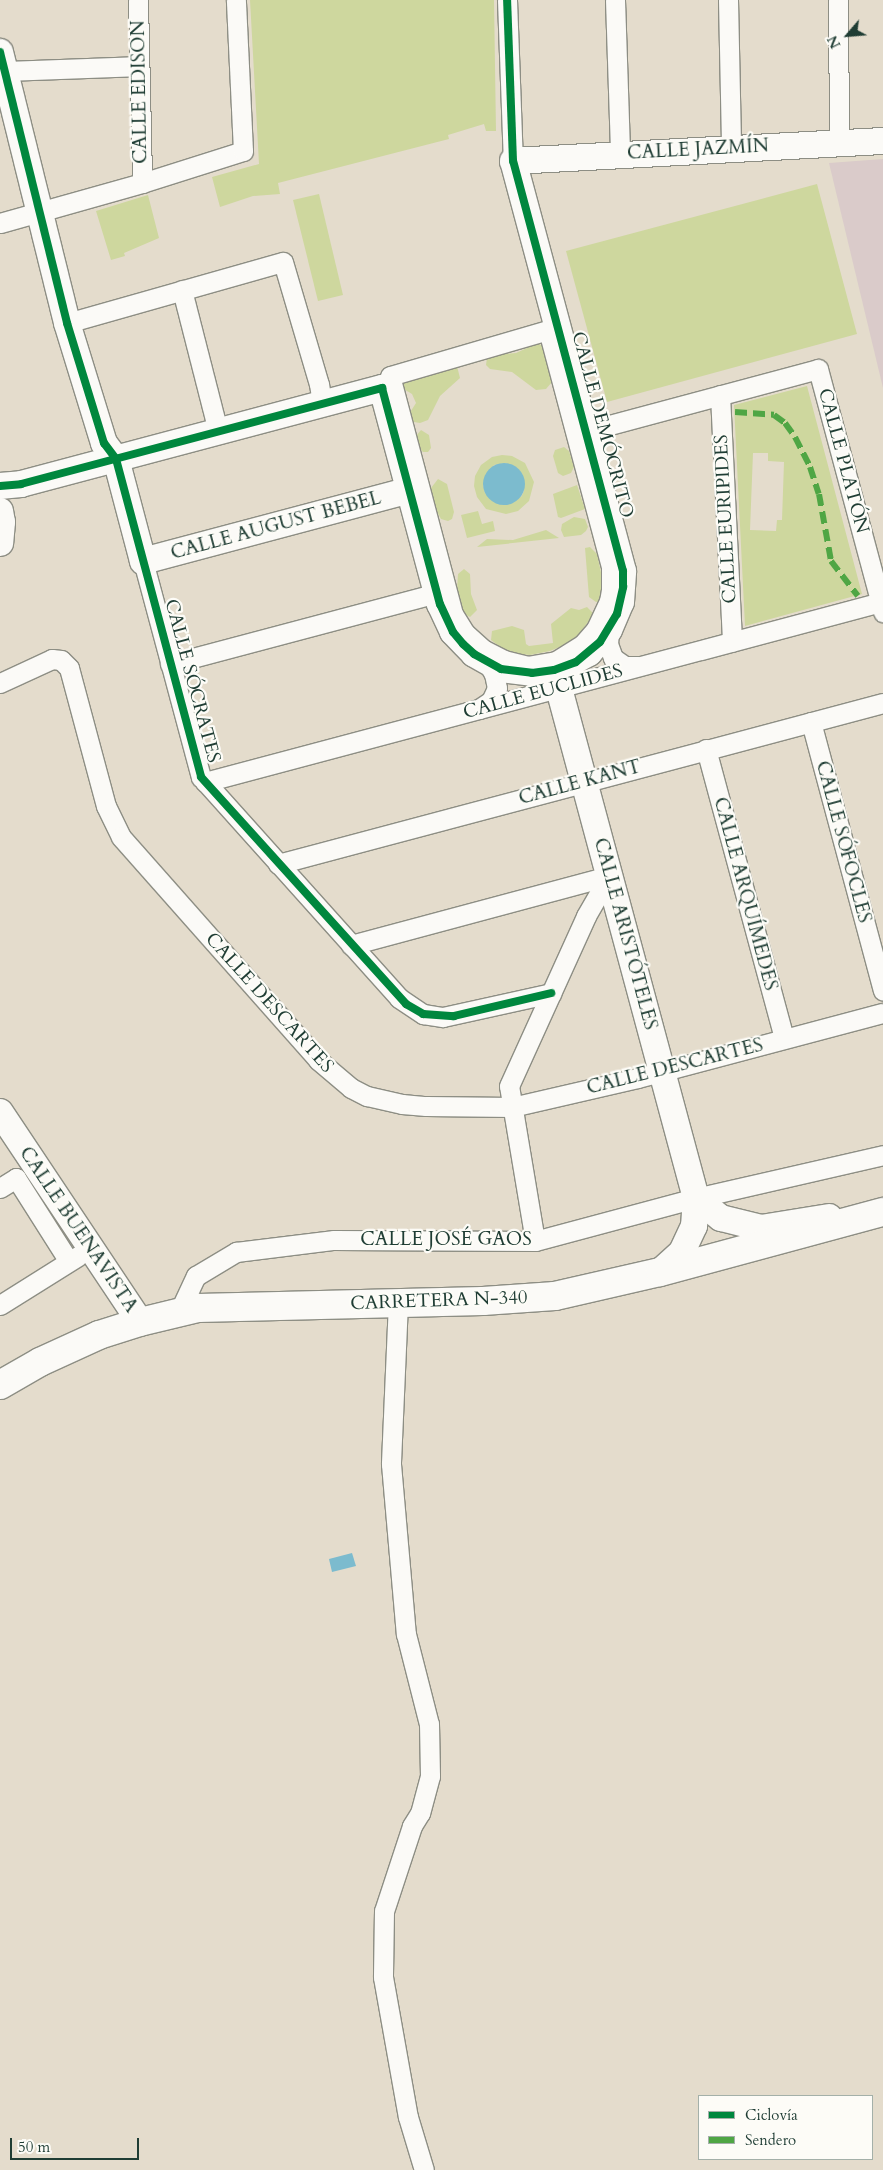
<!DOCTYPE html>
<html>
<head>
<meta charset="utf-8">
<style>
	body { margin:0 }
	#map { position:relative; width:883px; height:2170px; overflow:hidden; background:#e4dccc; font-family:Cardo,serif }
	div>[style] { position:absolute }
	[style*='--x'] { left:calc(var(--x)*1px); top:calc(var(--y)*1px); width:calc(var(--w)*1px); rotate:calc(var(--a)*1deg) }
	.industrial>* { inset:0; background:#dacbca }
	.green>* { inset:0; background:#ced79e }
	.water>* { inset:0; background:#7cbbce }
	.round { border-radius:50% }
	.roads { filter:drop-shadow(1px 0 #8d8e84) drop-shadow(-1px 0 #8d8e84) drop-shadow(0 1px #8d8e84) drop-shadow(0 -1px #8d8e84) }
	.street>* { height:19px; margin:-9.5px; padding:0 9.5px; transform-origin:9.5px; border-radius:9.5px; background:#fbfaf7 }
	.secondary>* { height:26px; margin:-13px; padding:0 13px; transform-origin:13px; border-radius:13px; background:#fbfaf7 }
	.highway>* { height:28px; margin:-14px; padding:0 14px; transform-origin:14px; border-radius:14px; background:#fbfaf7 }
	.quiet>* { height:6px; margin-top:-3px; transform-origin:0; background:repeating-linear-gradient(90deg,#4fa644 0 12px,transparent 0 18px) }
	.cycleway>* { height:8px; margin:-4px; padding:0 4px; transform-origin:4px; border-radius:4px; background:#00873e }
	span { translate:-50% -50%; white-space:nowrap; text-align:center; line-height:1.15; -webkit-text-stroke:4.5px #fdfcf7; paint-order:stroke }
	.street-label { font-size:19px; color:#1f3d34 }
	.legend { position:absolute; left:698px; top:2095px; width:175px; height:65px; box-sizing:border-box; background:#fdfcf7; border:1px solid #a4b0a9; margin:0; padding:6px 9px; list-style:none; font-size:15px; color:#1f3d34 }
	.legend li { display:flex; align-items:center; gap:10px; height:25px }
	.legend b { width:25px; border:1px solid #a4b0a9 }
	.north { position:absolute; left:823px; top:10px; width:50px; height:50px; -webkit-text-stroke:4px #fdfcf7; paint-order:stroke; rotate:243deg; font-size:14px; font-weight:700; line-height:20px; text-align:center; color:#1f3d34 }
	.north::after { content:''; display:block; margin:auto; width:18px; height:22px; background:#1f3d34; clip-path:polygon(50% 0,100% 100%,50% 72%,0 100%) }
	.scale { position:absolute; left:10px; top:2138px; width:129px; height:22px; box-sizing:border-box; border:2px solid #1f3d34; border-top:0; padding-left:6px; font-size:15px; line-height:18px; white-space:nowrap; color:#1f3d34; -webkit-text-stroke:4px #fdfcf7; paint-order:stroke }
</style>
</head>
<body>
<div id="map">
	<div class="industrial">
		<div style="clip-path:polygon(883px 159px,883px 388px,829px 163px)"></div>
	</div>
	<div class="green">
		<div style="clip-path:polygon(250px 0,494px 0,496px 131px,486px 131px,484px 124px,448px 135px,449px 139px,278px 183px,280px 194px,253px 196px,220px 207px,212px 177px,259px 164px)"></div>
		<div style="clip-path:polygon(817px 184px,857px 334px,607px 402px,566px 251px)"></div>
		<div style="clip-path:polygon(319px 194px,343px 295px,318px 301px,293px 200px)"></div>
		<div style="clip-path:polygon(148px 195px,159px 238px,124px 253px,125px 256px,111px 260px,96px 211px)"></div>
		<div style="clip-path:polygon(538px 343px,542px 346px,552px 382px,546px 389px,536px 390px,512px 372px,490px 369px,486px 365px,487px 358px,491px 355px,516px 353px)"></div>
		<div style="clip-path:polygon(451px 365px,457px 366px,460px 378px,440px 396px,428px 420px,420px 423px,414px 422px,409px 414px,416px 403px,412px 394px,402px 388px,403px 379px,429px 375px)"></div>
		<div style="clip-path:polygon(evenodd,807px 386px,862px 594px,745px 626px,734px 405px,807px 386px,753px 453px,768px 453px,768px 461px,784px 462px,782px 520px,777px 520px,776px 531px,750px 530px,753px 453px)"></div>
		<div style="clip-path:polygon(421px 430px,429px 435px,431px 448px,428px 452px,423px 452px,419px 448px,416px 436px)"></div>
		<div style="clip-path:polygon(564px 447px,569px 451px,574px 467px,571px 473px,563px 476px,558px 473px,553px 456px,555px 450px)"></div>
		<div style="clip-path:polygon(evenodd,502px 455px,512px 456px,525px 463px,534px 482px,529px 501px,518px 511px,506px 514px,486px 509px,477px 497px,474px 486px,475px 476px,481px 465px,492px 457px,502px 455px,506px 463px,524px 479px,524px 491px,521px 497px,485px 493px,483px 485px,494px 465px,506px 463px)"></div>
		<div style="clip-path:polygon(438px 479px,447px 484px,454px 512px,452px 519px,448px 521px,441px 519px,435px 508px,431px 488px)"></div>
		<div style="clip-path:polygon(577px 485px,585px 509px,561px 518px,558px 517px,553px 494px)"></div>
		<div style="clip-path:polygon(478px 511px,482px 524px,493px 521px,495px 531px,467px 538px,461px 515px)"></div>
		<div style="clip-path:polygon(574px 517px,585px 519px,588px 527px,586px 531px,581px 535px,564px 537px,561px 530px,562px 524px)"></div>
		<div style="clip-path:polygon(546px 530px,559px 538px,477px 547px,487px 539px,513px 540px)"></div>
		<div style="clip-path:polygon(590px 547px,597px 554px,602px 577px,600px 601px,596px 602px,589px 597px,585px 548px)"></div>
		<div style="clip-path:polygon(464px 569px,470px 574px,471px 594px,477px 610px,470px 617px,464px 614px,457px 590px,458px 574px)"></div>
		<div style="clip-path:polygon(587px 607px,594px 614px,580px 633px,569px 643px,550px 651px,530px 655px,520px 654px,503px 649px,491px 640px,492px 631px,512px 626px,524px 630px,526px 644px,529px 646px,553px 643px,551px 624px,571px 608px,579px 610px)"></div>
	</div>
	<div class="water">
		<div class="round" style="left:483px;top:463px;width:42px;height:42px"></div>
		<div style="clip-path:polygon(352px 1553px,356px 1566px,332px 1572px,329px 1559px)"></div>
	</div>
	<div class="roads">
		<div class="street">
			<div style="--x:138;--y:0;--w:183;--a:88.7"></div>
			<div style="--x:507;--y:0;--w:161;--a:87.9"></div>
			<div style="--x:615;--y:0;--w:154;--a:88.1"></div>
			<div style="--x:728;--y:0;--w:149;--a:88.8"></div>
			<div style="--x:838;--y:0;--w:143;--a:89.6"></div>
			<div style="--x:5;--y:71;--w:134;--a:-2.1"></div>
			<div style="--x:0;--y:223;--w:148;--a:-15.7"></div>
			<div style="--x:142;--y:183;--w:106;--a:-17.6"></div>
			<div style="--x:243;--y:151;--w:151;--a:-92.7"></div>
			<div style="--x:182;--y:290;--w:146;--a:75.7"></div>
			<div style="--x:67;--y:323;--w:224;--a:-15.8"></div>
			<div style="--x:283;--y:262;--w:127;--a:73.6"></div>
			<div style="--x:319;--y:384;--w:20;--a:81"></div>
			<div style="--x:548;--y:330;--w:245;--a:75.1"></div>
			<div style="--x:611;--y:567;--w:23;--a:90"></div>
			<div style="--x:611;--y:590;--w:11;--a:100"></div>
			<div style="--x:609;--y:601;--w:31;--a:115"></div>
			<div style="--x:596;--y:629;--w:20;--a:131"></div>
			<div style="--x:583;--y:644;--w:32;--a:148"></div>
			<div style="--x:556;--y:661;--w:28;--a:170"></div>
			<div style="--x:528;--y:666;--w:25;--a:-166"></div>
			<div style="--x:504;--y:660;--w:22;--a:-153"></div>
			<div style="--x:484;--y:650;--w:25;--a:-138"></div>
			<div style="--x:465;--y:633;--w:22;--a:-122"></div>
			<div style="--x:453;--y:614;--w:246;--a:-104.8"></div>
			<div style="--x:390;--y:376;--w:165;--a:-16.2"></div>
			<div style="--x:720;--y:395;--w:247;--a:87.2"></div>
			<div style="--x:587;--y:431;--w:239;--a:-15"></div>
			<div style="--x:818;--y:369;--w:252;--a:75"></div>
			<div style="--x:143;--y:561;--w:224;--a:75"></div>
			<div style="--x:201;--y:777;--w:297;--a:48.1"></div>
			<div style="--x:399;--y:998;--w:29;--a:34"></div>
			<div style="--x:423;--y:1014;--w:20;--a:9"></div>
			<div style="--x:443;--y:1017;--w:111;--a:-12.5"></div>
			<div style="--x:609;--y:630;--w:14;--a:94"></div>
			<div style="--x:608;--y:644;--w:15;--a:70"></div>
			<div style="--x:613;--y:658;--w:14;--a:34"></div>
			<div style="--x:625;--y:666;--w:13;--a:0"></div>
			<div style="--x:170;--y:664;--w:276;--a:-14.9"></div>
			<div style="--x:0;--y:683;--w:57;--a:-24.8"></div>
			<div style="--x:52;--y:659;--w:9;--a:6"></div>
			<div style="--x:61;--y:660;--w:11;--a:45"></div>
			<div style="--x:69;--y:668;--w:143;--a:75"></div>
			<div style="--x:106;--y:806;--w:34;--a:64"></div>
			<div style="--x:121;--y:837;--w:298;--a:48.5"></div>
			<div style="--x:318;--y:1060;--w:43;--a:40.3"></div>
			<div style="--x:351;--y:1088;--w:18;--a:27"></div>
			<div style="--x:367;--y:1096;--w:36;--a:13"></div>
			<div style="--x:402;--y:1104;--w:24;--a:5"></div>
			<div style="--x:426;--y:1106;--w:86;--a:0.7"></div>
			<div style="--x:512;--y:1107;--w:129;--a:-13"></div>
			<div style="--x:638;--y:1078;--w:253;--a:-14.9"></div>
			<div style="--x:479;--y:709;--w:14;--a:-34"></div>
			<div style="--x:491;--y:701;--w:14;--a:-65"></div>
			<div style="--x:497;--y:688;--w:14;--a:-102"></div>
			<div style="--x:494;--y:674;--w:14;--a:-120"></div>
			<div style="--x:811;--y:722;--w:278;--a:75"></div>
			<div style="--x:706;--y:749;--w:300;--a:74.9"></div>
			<div style="--x:205;--y:782;--w:700;--a:-14.91"></div>
			<div style="--x:278;--y:864;--w:626;--a:-14.9"></div>
			<div style="--x:351;--y:945;--w:267;--a:-15"></div>
			<div style="--x:0;--y:1188;--w:19;--a:-32"></div>
			<div style="--x:16;--y:1178;--w:97;--a:57.6"></div>
			<div style="--x:535;--y:1241;--w:157;--a:-99.5"></div>
			<div style="--x:509;--y:1086;--w:187;--a:-65.6"></div>
			<div style="--x:586;--y:916;--w:46;--a:-60.1"></div>
			<div style="--x:398;--y:1302;--w:162;--a:92.5"></div>
			<div style="--x:391;--y:1464;--w:171;--a:85"></div>
			<div style="--x:406;--y:1634;--w:93;--a:75.7"></div>
			<div style="--x:429;--y:1724;--w:52;--a:88.9"></div>
			<div style="--x:430;--y:1776;--w:38;--a:105"></div>
			<div style="--x:420;--y:1813;--w:15;--a:122"></div>
			<div style="--x:412;--y:1826;--w:89;--a:108.2"></div>
			<div style="--x:384;--y:1911;--w:66;--a:90.9"></div>
			<div style="--x:383;--y:1977;--w:142;--a:79.9"></div>
			<div style="--x:408;--y:2117;--w:55;--a:73.2"></div>
			<div style="--x:0;--y:1305;--w:92;--a:-32.1"></div>
			<div style="--x:179;--y:1312;--w:40;--a:-65"></div>
			<div style="--x:196;--y:1276;--w:47;--a:-31"></div>
			<div style="--x:236;--y:1252;--w:99;--a:-7"></div>
			<div style="--x:334;--y:1240;--w:201;--a:0.3"></div>
			<div style="--x:535;--y:1241;--w:167;--a:-15"></div>
			<div style="--x:696;--y:1198;--w:192;--a:-12.9"></div>
		</div>
		<div class="secondary">
			<div style="--x:0;--y:52;--w:279;--a:76.1"></div>
			<div style="--x:67;--y:323;--w:126;--a:72.9"></div>
			<div style="--x:104;--y:443;--w:20;--a:53"></div>
			<div style="--x:116;--y:459;--w:106;--a:75.2"></div>
			<div style="--x:143;--y:561;--w:276;--a:-14.9"></div>
			<div style="--x:0;--y:486;--w:21;--a:-5"></div>
			<div style="--x:21;--y:484;--w:374;--a:-14.9"></div>
			<div style="--x:382;--y:388;--w:224;--a:75"></div>
			<div style="--x:440;--y:604;--w:31;--a:65"></div>
			<div style="--x:453;--y:632;--w:30;--a:46"></div>
			<div style="--x:474;--y:654;--w:31;--a:29"></div>
			<div style="--x:501;--y:669;--w:31;--a:7"></div>
			<div style="--x:532;--y:673;--w:30;--a:-9"></div>
			<div style="--x:562;--y:668;--w:31;--a:-29"></div>
			<div style="--x:589;--y:653;--w:30;--a:-49"></div>
			<div style="--x:609;--y:630;--w:30;--a:-67"></div>
			<div style="--x:621;--y:602;--w:31;--a:-86"></div>
			<div style="--x:623;--y:571;--w:424;--a:-105"></div>
			<div style="--x:513;--y:161;--w:371;--a:-3.1"></div>
			<div style="--x:0;--y:511;--w:11;--a:80"></div>
			<div style="--x:2;--y:522;--w:21;--a:95"></div>
			<div style="--x:554;--y:670;--w:547;--a:74.95"></div>
			<div style="--x:696;--y:1198;--w:28;--a:94"></div>
			<div style="--x:694;--y:1226;--w:29;--a:115"></div>
			<div style="--x:682;--y:1252;--w:30;--a:138"></div>
			<div style="--x:0;--y:1112;--w:252;--a:56.3"></div>
			<div style="--x:696;--y:1198;--w:32;--a:39"></div>
			<div style="--x:721;--y:1218;--w:41;--a:14"></div>
			<div style="--x:761;--y:1228;--w:69;--a:-9.2"></div>
		</div>
		<div class="highway">
			<div style="--x:0;--y:1385;--w:46;--a:-29.9"></div>
			<div style="--x:40;--y:1362;--w:65;--a:-24.6"></div>
			<div style="--x:99;--y:1335;--w:43;--a:-17.6"></div>
			<div style="--x:140;--y:1322;--w:60;--a:-13.6"></div>
			<div style="--x:198;--y:1308;--w:285;--a:-1.4"></div>
			<div style="--x:483;--y:1301;--w:72;--a:-4"></div>
			<div style="--x:555;--y:1296;--w:108;--a:-12.9"></div>
			<div style="--x:660;--y:1272;--w:231;--a:-15.1"></div>
		</div>
	</div>
	<div class="quiet">
		<div style="--x:735;--y:412;--w:39;--a:4"></div>
		<div style="--x:774;--y:415;--w:14;--a:36"></div>
		<div style="--x:785;--y:423;--w:17;--a:54"></div>
		<div style="--x:795;--y:437;--w:34;--a:63"></div>
		<div style="--x:810;--y:467;--w:28;--a:72"></div>
		<div style="--x:819;--y:494;--w:68;--a:79.8"></div>
		<div style="--x:831;--y:561;--w:44;--a:52.4"></div>
	</div>
	<div class="cycleway">
		<div style="--x:0;--y:52;--w:279;--a:76.1"></div>
		<div style="--x:67;--y:323;--w:126;--a:72.9"></div>
		<div style="--x:104;--y:443;--w:20;--a:53"></div>
		<div style="--x:116;--y:459;--w:329;--a:75"></div>
		<div style="--x:201;--y:777;--w:306;--a:47.9"></div>
		<div style="--x:406;--y:1004;--w:20;--a:30"></div>
		<div style="--x:423;--y:1014;--w:31;--a:4"></div>
		<div style="--x:454;--y:1016;--w:100;--a:-13.3"></div>
		<div style="--x:0;--y:486;--w:21;--a:-5"></div>
		<div style="--x:21;--y:484;--w:374;--a:-14.9"></div>
		<div style="--x:382;--y:388;--w:224;--a:75"></div>
		<div style="--x:440;--y:604;--w:31;--a:65"></div>
		<div style="--x:453;--y:632;--w:16;--a:50"></div>
		<div style="--x:463;--y:644;--w:15;--a:42"></div>
		<div style="--x:474;--y:654;--w:31;--a:29"></div>
		<div style="--x:501;--y:669;--w:31;--a:7"></div>
		<div style="--x:532;--y:673;--w:22;--a:-8"></div>
		<div style="--x:554;--y:670;--w:23;--a:-20"></div>
		<div style="--x:576;--y:662;--w:31;--a:-40"></div>
		<div style="--x:600;--y:642;--w:33;--a:-59"></div>
		<div style="--x:617;--y:614;--w:28;--a:-77"></div>
		<div style="--x:623;--y:587;--w:16;--a:-90"></div>
		<div style="--x:623;--y:571;--w:424;--a:-105"></div>
		<div style="--x:513;--y:161;--w:161;--a:-92.1"></div>
	</div>
	<div class="street-label">
		<span style="left:140px;top:92px;rotate:-91deg">CALLE EDISON</span>
		<span style="left:698px;top:150px;rotate:-3deg">CALLE JAZMÍN</span>
		<span style="left:602px;top:425px;rotate:75deg">CALLE DEMÓCRITO</span>
		<span style="left:843px;top:461px;rotate:75deg">CALLE PLATÓN</span>
		<span style="left:726px;top:519px;rotate:-93deg">CALLE EURIPIDES</span>
		<span style="left:276px;top:526px;rotate:-15deg">CALLE AUGUST BEBEL</span>
		<span style="left:192px;top:681px;rotate:75deg">CALLE SÓCRATES</span>
		<span style="left:543px;top:692px;rotate:-15deg">CALLE EUCLIDES</span>
		<span style="left:580px;top:783px;rotate:-15deg">CALLE KANT</span>
		<span style="left:843px;top:842px;rotate:75deg">CALLE SÓFOCLES</span>
		<span style="left:745px;top:894px;rotate:75deg">CALLE ARQUÍMEDES</span>
		<span style="left:625px;top:934px;rotate:75deg">CALLE ARISTÓTELES</span>
		<span style="left:269px;top:1003px;rotate:48deg">CALLE DESCARTES</span>
		<span style="left:675px;top:1067px;rotate:-14deg">CALLE DESCARTES</span>
		<span style="left:78px;top:1230px;rotate:56deg">CALLE BUENAVISTA</span>
		<span style="left:446px;top:1240px">CALLE JOSÉ GAOS</span>
		<span style="left:439px;top:1301px;rotate:-2deg">CARRETERA N-340</span>
	</div>
	<ul class="legend">
	<li><b style="height:6px;background:#00873e"></b>Ciclovía</li>
	<li><b style="height:6px;background:#4fa644"></b>Sendero</li>
	</ul>
	<div class="north">N</div>
	<div class="scale">50 m</div>
</div>
</body>
</html>
